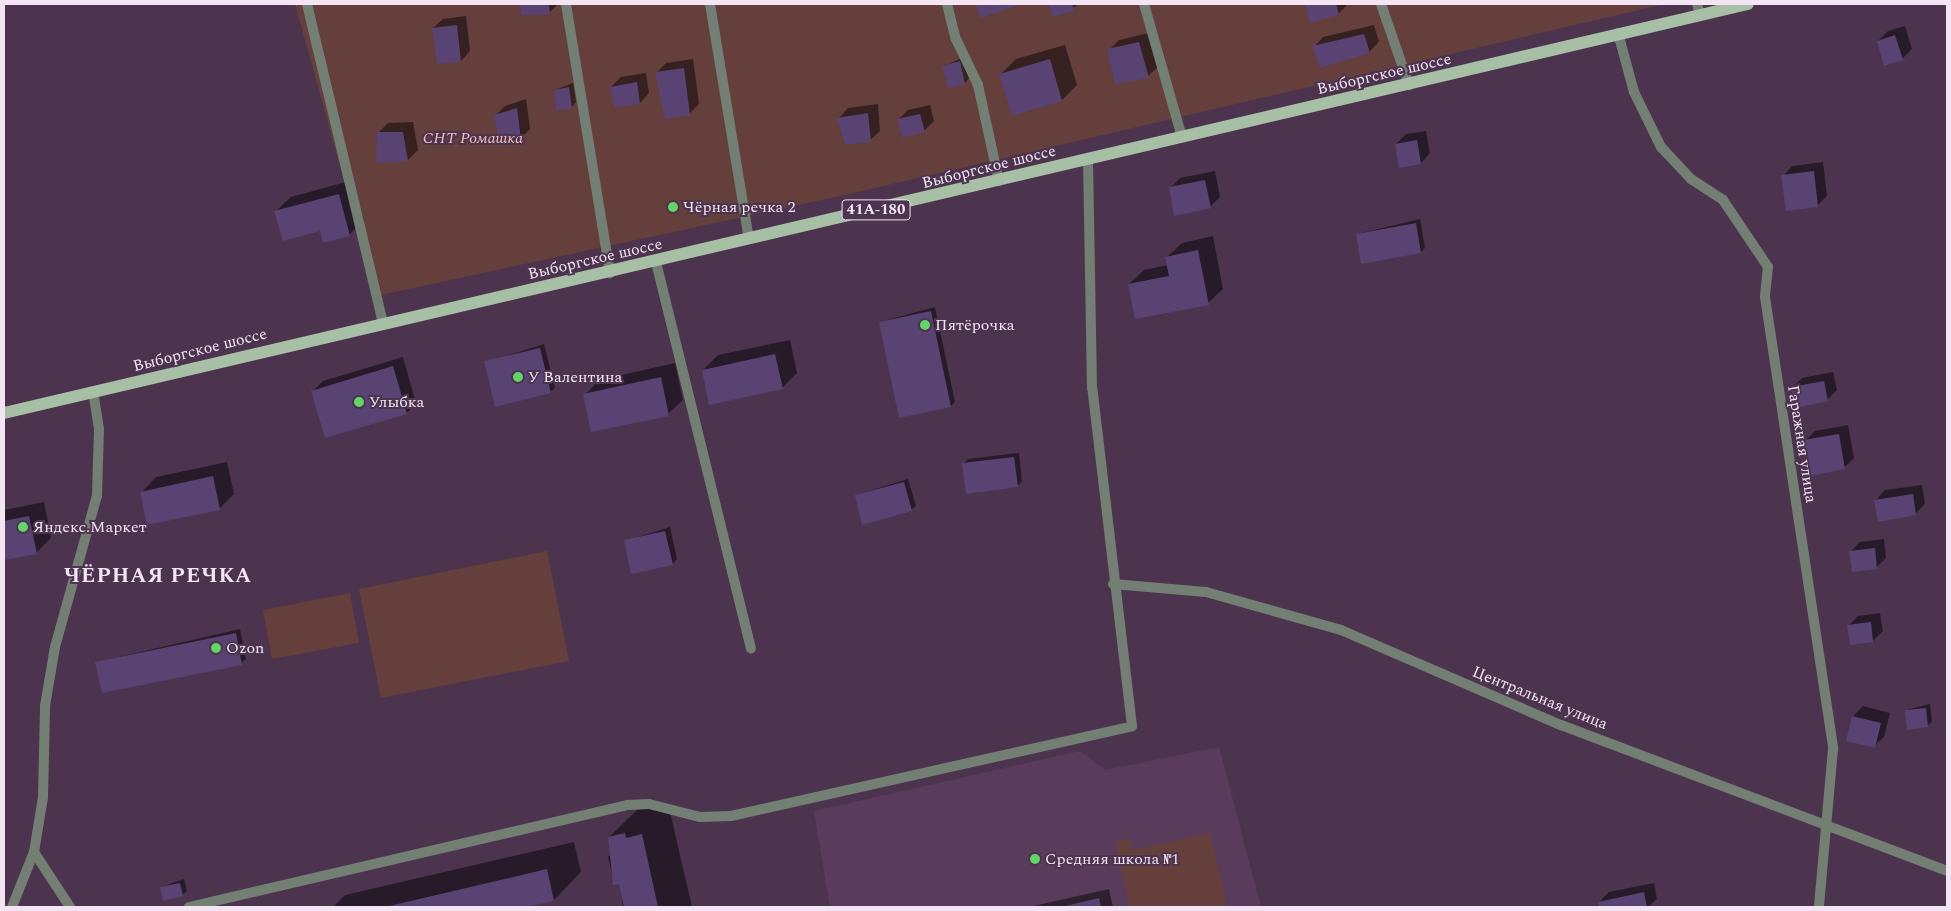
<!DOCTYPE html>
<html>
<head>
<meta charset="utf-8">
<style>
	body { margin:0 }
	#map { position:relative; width:1951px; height:911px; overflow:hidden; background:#4c344e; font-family:Spectral,serif }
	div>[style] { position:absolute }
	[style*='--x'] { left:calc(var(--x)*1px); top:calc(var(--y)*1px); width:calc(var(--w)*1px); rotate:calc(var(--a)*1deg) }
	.built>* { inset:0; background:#593c5b }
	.green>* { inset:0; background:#643f3c }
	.shadow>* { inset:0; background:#0007 }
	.building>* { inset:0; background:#594373 }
	.street>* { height:10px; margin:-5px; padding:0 5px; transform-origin:5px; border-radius:5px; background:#737f72 }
	.primary>* { height:12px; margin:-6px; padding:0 6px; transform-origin:6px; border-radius:6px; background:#a6bfa5 }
	.dots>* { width:14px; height:14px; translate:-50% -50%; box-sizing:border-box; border:2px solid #4c344e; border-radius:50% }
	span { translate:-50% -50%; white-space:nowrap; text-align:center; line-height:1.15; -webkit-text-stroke:4px #4c344e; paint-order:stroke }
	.shield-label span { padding:1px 4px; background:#4c344e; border:1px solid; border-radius:4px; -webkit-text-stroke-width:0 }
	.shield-label { font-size:15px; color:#f4e5f5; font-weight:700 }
	.street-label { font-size:16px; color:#f4e5f5 }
	.park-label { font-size:16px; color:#f7beb9; font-style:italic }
	.poi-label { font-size:16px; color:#f4e5f5 }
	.left { translate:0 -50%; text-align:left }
	.district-label { font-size:21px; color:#f4e5f5; font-weight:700; letter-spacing:1px }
	.frame { position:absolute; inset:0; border:5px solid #f4e5f5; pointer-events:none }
</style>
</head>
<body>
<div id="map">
	<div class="built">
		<div style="clip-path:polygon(1219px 747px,1261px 907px,830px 907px,814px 811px,1080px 751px,1105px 770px)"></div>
	</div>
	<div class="green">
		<div style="clip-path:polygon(295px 4px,1665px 4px,845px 195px,376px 296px)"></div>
		<div style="clip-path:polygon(547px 551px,569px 661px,381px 698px,359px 589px)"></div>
		<div style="clip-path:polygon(350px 593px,359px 643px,272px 659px,263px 610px)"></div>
		<div style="clip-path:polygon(1210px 833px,1227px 907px,1130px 907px,1115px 842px,1130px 839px,1133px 850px)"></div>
	</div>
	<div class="shadow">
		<div style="clip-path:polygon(522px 4px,558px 4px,550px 12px,522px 14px)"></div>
		<div style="clip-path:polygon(1050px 4px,1080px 4px,1053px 16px)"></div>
		<div style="clip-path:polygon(1306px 4px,1348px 4px,1338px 14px,1311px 21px)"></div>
		<div style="clip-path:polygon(466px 16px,470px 51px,461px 61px,433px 28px,443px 19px)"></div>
		<div style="clip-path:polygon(1374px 25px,1379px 42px,1369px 52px,1314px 47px,1323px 37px)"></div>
		<div style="clip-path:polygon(1905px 26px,1912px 49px,1902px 59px,1878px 41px,1888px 31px)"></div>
		<div style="clip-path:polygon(1149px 33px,1158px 67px,1148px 76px,1109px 50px,1119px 40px)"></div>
		<div style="clip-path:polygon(1065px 45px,1077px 85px,1062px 100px,1013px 114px,1001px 74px,1016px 59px)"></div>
		<div style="clip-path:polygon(964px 57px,969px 78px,965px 83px,944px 66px)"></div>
		<div style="clip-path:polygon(693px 59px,699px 104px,689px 114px,656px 73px,666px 63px)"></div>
		<div style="clip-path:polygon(646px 73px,649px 93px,640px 103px,611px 87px,621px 77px)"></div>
		<div style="clip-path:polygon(573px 83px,576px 102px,572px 107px,555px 90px)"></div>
		<div style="clip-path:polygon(526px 99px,530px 129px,520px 139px,495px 116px,505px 106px)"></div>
		<div style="clip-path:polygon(878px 104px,880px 131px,870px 140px,839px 118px,848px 108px)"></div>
		<div style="clip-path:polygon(930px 105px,934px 121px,924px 131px,898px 120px,908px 110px)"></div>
		<div style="clip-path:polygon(413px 122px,418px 150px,408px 160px,378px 133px,388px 123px)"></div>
		<div style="clip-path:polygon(1426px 131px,1430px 153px,1421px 163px,1396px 144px,1406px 134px)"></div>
		<div style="clip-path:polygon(1823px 162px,1827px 196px,1817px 206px,1783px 176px,1792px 166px)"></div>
		<div style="clip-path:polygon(1215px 171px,1220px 197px,1210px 207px,1170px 188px,1180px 178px)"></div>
		<div style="clip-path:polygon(353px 180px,364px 220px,349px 235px,320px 230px,276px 211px,291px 197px)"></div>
		<div style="clip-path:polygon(1420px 219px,1425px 248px,1421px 252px,1357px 234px)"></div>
		<div style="clip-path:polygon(1213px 236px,1223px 289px,1208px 303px,1129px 284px,1144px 270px,1168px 265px,1167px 257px,1182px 243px)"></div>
		<div style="clip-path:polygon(935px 307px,955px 402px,951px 406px,880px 322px)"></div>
		<div style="clip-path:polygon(790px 340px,797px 373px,782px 388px,703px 370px,718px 355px)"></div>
		<div style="clip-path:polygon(544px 344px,555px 388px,550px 392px,486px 362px)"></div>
		<div style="clip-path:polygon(403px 357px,416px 403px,407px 413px,326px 436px,313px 391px,323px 381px)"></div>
		<div style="clip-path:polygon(675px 363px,683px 400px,668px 414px,585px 395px,599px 380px)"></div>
		<div style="clip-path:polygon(1833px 372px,1837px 390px,1827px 400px,1792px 388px,1802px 378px)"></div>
		<div style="clip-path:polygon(1848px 425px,1854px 458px,1844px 468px,1805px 441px,1815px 431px)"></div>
		<div style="clip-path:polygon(1019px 453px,1022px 481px,1018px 486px,963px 464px,968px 459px)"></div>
		<div style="clip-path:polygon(227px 462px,234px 494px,219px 509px,142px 492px,156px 477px)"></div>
		<div style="clip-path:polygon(908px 479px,916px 506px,911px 510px,856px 495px)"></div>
		<div style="clip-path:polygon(1922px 485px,1925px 504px,1915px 514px,1876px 500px,1885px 490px)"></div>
		<div style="clip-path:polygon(44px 502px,51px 538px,36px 553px,4px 559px,4px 510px)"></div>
		<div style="clip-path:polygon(670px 527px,677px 559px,673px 564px,625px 541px)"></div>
		<div style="clip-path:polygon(1884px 539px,1886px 558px,1877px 567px,1850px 552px,1860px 542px)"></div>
		<div style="clip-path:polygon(1880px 613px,1883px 631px,1873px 641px,1848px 626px,1858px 616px)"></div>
		<div style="clip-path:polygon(240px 629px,246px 659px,241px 663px,97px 662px)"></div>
		<div style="clip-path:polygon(1930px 704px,1932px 722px,1927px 726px,1906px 710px)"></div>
		<div style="clip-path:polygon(1863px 706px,1890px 713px,1884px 737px,1874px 746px,1847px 740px,1853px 716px)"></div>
		<div style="clip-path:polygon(652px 806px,653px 811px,669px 807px,692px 907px,623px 907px,620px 882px,614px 883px,608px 857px,613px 853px,609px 837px,637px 810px)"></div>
		<div style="clip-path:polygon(574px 842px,581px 872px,554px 900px,521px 907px,333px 907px,345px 895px)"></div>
		<div style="clip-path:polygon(184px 879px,187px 891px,182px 895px,161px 887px)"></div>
		<div style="clip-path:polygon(1654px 883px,1657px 899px,1648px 907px,1600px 907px,1599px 902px,1609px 892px)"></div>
		<div style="clip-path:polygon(1109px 889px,1113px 907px,1029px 907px)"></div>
	</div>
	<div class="building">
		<div style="clip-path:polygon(520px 4px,549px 4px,550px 14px,521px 15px)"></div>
		<div style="clip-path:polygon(976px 4px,1017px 4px,1017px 6px,980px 18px)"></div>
		<div style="clip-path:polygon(1049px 4px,1072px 4px,1074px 11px,1052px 17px)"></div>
		<div style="clip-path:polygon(1305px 4px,1336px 4px,1339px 15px,1310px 23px)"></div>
		<div style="clip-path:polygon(457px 25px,461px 62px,437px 64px,432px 28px)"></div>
		<div style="clip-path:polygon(1364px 34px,1370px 53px,1320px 68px,1312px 46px)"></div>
		<div style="clip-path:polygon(1895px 35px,1903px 60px,1884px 66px,1877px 41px)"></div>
		<div style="clip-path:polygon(1139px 42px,1149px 78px,1115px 84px,1107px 49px)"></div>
		<div style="clip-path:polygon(1050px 59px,1062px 101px,1012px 116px,999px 74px)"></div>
		<div style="clip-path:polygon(960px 61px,965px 84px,948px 88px,942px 66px)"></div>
		<div style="clip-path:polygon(684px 68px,690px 115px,665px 119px,655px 72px)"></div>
		<div style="clip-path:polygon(637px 82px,640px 104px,614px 107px,610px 87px)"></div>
		<div style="clip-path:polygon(569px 87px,572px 108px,556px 111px,554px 90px)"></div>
		<div style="clip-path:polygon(517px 108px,521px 140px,500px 146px,494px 115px)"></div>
		<div style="clip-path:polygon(868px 113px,871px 142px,845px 145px,837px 118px)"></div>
		<div style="clip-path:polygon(920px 114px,925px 132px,902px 138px,897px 119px)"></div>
		<div style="clip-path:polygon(377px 132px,403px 132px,408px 161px,376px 163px)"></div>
		<div style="clip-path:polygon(1417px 140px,1421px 164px,1399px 168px,1395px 144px)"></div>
		<div style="clip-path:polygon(1814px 171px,1818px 207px,1786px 211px,1781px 175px)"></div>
		<div style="clip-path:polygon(1205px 180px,1211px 208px,1174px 216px,1169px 187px)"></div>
		<div style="clip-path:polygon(339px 194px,350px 236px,323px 243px,320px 231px,283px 241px,274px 211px)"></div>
		<div style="clip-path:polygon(1416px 223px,1421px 253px,1361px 264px,1356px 234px)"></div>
		<div style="clip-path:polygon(1198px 250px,1209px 305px,1135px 319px,1128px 284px,1169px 276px,1165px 257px)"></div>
		<div style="clip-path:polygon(931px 311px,951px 407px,899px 418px,879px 322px)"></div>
		<div style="clip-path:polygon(540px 348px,551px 393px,495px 407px,484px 361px)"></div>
		<div style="clip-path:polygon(775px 354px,783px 389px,709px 405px,702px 370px)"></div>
		<div style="clip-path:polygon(393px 366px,407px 414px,325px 438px,311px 391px)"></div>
		<div style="clip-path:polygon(661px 377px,669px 416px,591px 432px,583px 394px)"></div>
		<div style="clip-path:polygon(1824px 381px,1828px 401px,1795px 408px,1791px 387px)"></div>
		<div style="clip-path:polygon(1839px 434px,1845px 469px,1809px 476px,1803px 440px)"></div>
		<div style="clip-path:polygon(1014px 457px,1018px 487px,966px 494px,962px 463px)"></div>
		<div style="clip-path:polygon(213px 476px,220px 510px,147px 525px,140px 492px)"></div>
		<div style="clip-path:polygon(904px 482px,912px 511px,862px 525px,855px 495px)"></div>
		<div style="clip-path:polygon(1913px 494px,1916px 515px,1878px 522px,1874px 500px)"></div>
		<div style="clip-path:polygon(29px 516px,37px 554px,4px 560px,4px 521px)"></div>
		<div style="clip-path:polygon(665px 531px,673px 565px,631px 574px,624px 540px)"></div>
		<div style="clip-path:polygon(1875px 548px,1877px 569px,1852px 572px,1849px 551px)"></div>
		<div style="clip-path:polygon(1871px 622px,1873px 642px,1850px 645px,1847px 625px)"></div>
		<div style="clip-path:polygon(236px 633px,242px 665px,102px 693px,95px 662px)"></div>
		<div style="clip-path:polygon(1926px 708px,1928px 727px,1907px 730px,1905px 710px)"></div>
		<div style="clip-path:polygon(1852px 716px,1881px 723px,1875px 748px,1846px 741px)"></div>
		<div style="clip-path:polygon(625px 833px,626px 838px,642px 834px,658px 907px,624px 907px,619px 884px,613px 885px,608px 837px)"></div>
		<div style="clip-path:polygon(547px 869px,554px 901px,526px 907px,385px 907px)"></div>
		<div style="clip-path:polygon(180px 883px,183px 896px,163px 901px,160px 887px)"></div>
		<div style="clip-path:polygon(1644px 892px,1647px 907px,1599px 907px,1598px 902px)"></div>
		<div style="clip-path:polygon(1099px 898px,1101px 907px,1061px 907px)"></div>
	</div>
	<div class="street">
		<div style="--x:307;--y:4;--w:328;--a:76.6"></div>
		<div style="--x:566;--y:4;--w:273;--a:80.7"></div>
		<div style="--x:710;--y:4;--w:238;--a:80.6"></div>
		<div style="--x:947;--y:4;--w:36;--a:76"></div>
		<div style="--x:956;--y:39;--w:51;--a:64.4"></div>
		<div style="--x:978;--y:85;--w:98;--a:77.7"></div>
		<div style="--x:1144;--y:4;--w:138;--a:74.1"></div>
		<div style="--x:1381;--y:4;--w:86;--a:70.9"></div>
		<div style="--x:1697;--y:4;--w:11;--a:75"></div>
		<div style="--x:1618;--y:33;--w:61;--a:74.8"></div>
		<div style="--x:1634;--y:92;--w:61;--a:63.9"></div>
		<div style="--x:1661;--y:147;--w:44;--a:46.8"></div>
		<div style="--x:1691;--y:179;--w:38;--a:33"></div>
		<div style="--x:1723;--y:200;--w:81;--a:56.1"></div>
		<div style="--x:1768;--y:267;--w:30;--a:96"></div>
		<div style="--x:1765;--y:297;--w:457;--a:81.4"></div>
		<div style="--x:1833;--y:749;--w:159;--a:95.1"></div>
		<div style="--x:656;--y:262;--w:398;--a:76.2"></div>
		<div style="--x:1113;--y:584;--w:93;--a:4.9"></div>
		<div style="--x:1206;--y:592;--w:140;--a:15.7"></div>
		<div style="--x:1341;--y:630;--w:240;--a:23.4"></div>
		<div style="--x:1561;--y:725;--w:413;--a:20.7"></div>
		<div style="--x:34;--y:852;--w:66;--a:56.8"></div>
		<div style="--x:12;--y:907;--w:59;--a:-68.2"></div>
		<div style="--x:34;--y:852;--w:56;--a:-80.7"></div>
		<div style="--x:43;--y:797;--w:91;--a:-88.7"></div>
		<div style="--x:45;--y:706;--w:60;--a:-80.4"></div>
		<div style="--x:55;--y:647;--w:157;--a:-74.5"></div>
		<div style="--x:97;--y:496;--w:67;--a:-88.3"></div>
		<div style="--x:99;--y:429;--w:37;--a:-99"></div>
		<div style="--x:189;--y:907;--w:451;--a:-13.1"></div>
		<div style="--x:628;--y:805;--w:21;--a:-3"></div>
		<div style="--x:649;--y:804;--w:53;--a:14.3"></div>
		<div style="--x:700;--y:817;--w:31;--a:-2"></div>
		<div style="--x:731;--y:816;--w:411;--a:-12.6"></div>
		<div style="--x:1132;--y:726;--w:340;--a:-96.7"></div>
		<div style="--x:1092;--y:388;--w:229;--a:-91"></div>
	</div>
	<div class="primary">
		<div style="--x:4;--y:413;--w:1791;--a:-13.2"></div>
	</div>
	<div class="dots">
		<div style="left:673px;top:207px;background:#64d468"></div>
		<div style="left:925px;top:325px;background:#64d468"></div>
		<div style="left:518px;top:377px;background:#64d468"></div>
		<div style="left:359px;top:402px;background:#64d468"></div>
		<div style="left:23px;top:527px;background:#64d468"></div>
		<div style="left:216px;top:648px;background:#64d468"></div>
		<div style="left:1035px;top:859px;background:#64d468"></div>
	</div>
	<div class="shield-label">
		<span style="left:876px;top:210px">41А-180</span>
	</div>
	<div class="street-label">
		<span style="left:1384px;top:74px;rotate:-13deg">Выборгское шоссе</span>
		<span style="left:989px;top:167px;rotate:-14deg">Выборгское шоссе</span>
		<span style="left:595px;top:259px;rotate:-13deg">Выборгское шоссе</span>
		<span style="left:200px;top:350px;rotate:-14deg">Выборгское шоссе</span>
		<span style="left:1802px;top:444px;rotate:81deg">Гаражная улица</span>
		<span style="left:1540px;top:698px;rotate:22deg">Центральная улица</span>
	</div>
	<div class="park-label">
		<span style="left:473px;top:138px">СНТ Ромашка</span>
	</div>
	<div class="poi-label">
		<span class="left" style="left:683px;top:207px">Чёрная речка 2</span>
		<span class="left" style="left:935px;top:325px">Пятёрочка</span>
		<span class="left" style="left:528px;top:377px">У Валентина</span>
		<span class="left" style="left:369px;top:402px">Улыбка</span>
		<span class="left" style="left:33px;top:527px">Яндекс.Маркет</span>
		<span class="left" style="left:226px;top:648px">Ozon</span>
		<span class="left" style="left:1045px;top:859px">Средняя школа №1</span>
	</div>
	<div class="district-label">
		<span style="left:158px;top:576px">ЧЁРНАЯ РЕЧКА</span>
	</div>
	<div class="frame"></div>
</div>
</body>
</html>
